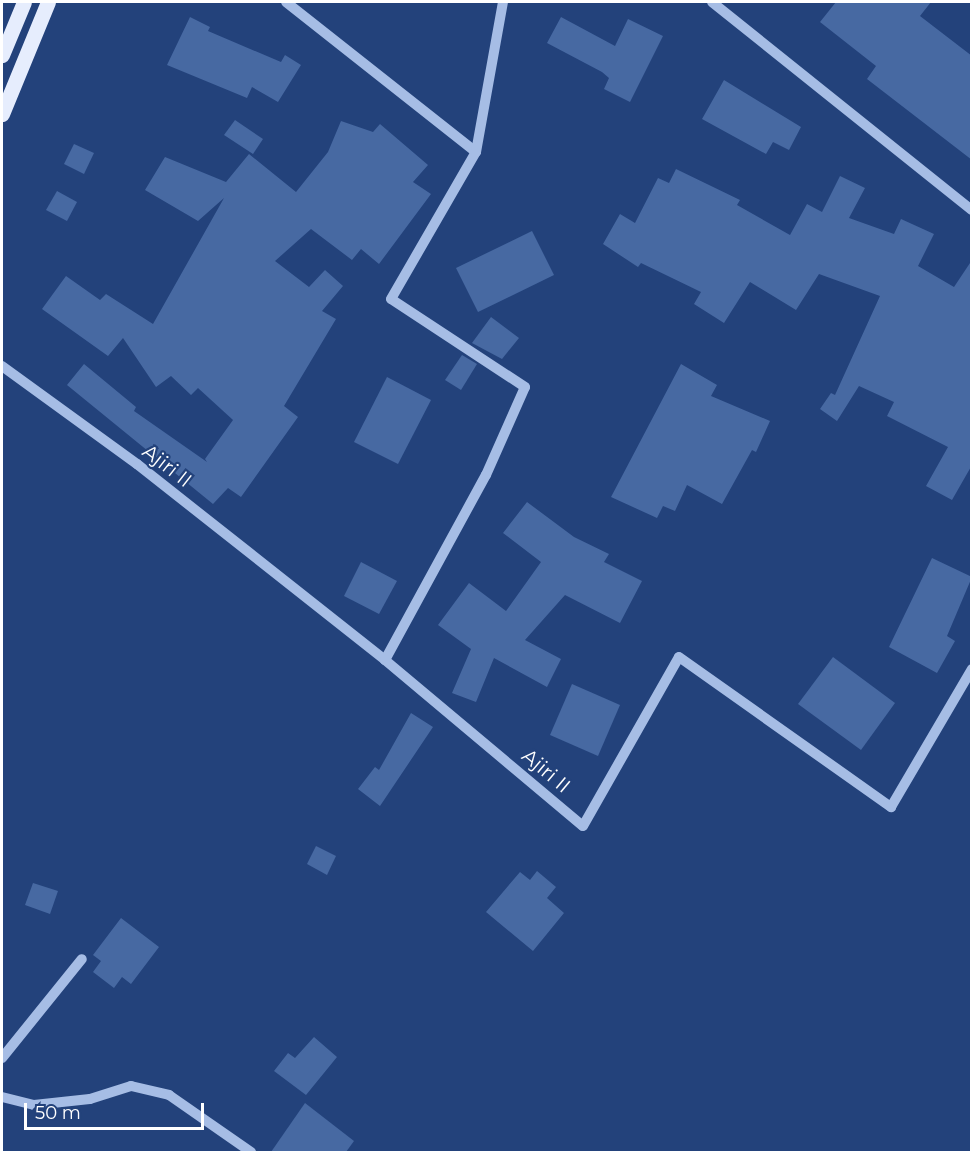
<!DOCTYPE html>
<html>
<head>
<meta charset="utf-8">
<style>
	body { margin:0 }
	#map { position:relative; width:973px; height:1154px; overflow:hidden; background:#23427b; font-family:Montserrat,sans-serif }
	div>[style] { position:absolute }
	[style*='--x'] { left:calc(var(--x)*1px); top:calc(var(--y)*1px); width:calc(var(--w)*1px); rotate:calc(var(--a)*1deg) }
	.building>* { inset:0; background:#4769a2 }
	.minor>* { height:10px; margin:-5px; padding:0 5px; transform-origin:5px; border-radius:5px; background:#a6bde5 }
	.major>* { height:15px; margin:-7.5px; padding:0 7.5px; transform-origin:7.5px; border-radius:7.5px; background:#e6edfd }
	span { translate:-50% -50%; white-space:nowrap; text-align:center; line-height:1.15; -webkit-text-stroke:4.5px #23427b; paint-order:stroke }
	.street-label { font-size:20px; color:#fff }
	.frame { position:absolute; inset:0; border:3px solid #fff; pointer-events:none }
	.scale { position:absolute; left:24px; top:1103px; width:180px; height:27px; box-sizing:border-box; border:3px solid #fff; border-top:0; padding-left:8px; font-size:18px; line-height:21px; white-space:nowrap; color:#fff; -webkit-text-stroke:4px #23427b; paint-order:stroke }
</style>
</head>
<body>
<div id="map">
	<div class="building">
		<div style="clip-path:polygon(836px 2px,931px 2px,920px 16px,972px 56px,972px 160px,867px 79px,876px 66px,820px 22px)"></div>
		<div style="clip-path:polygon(190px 17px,210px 27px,208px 31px,281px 62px,285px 55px,301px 65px,278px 102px,252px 87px,247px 98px,167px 65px)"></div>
		<div style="clip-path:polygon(561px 17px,615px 46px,628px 19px,663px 36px,630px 102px,604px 89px,609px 78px,602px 72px,547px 43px)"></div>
		<div style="clip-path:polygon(724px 80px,801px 127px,789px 150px,773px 142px,766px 154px,702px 119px)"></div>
		<div style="clip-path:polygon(235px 120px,263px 139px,253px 154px,224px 135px)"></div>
		<div style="clip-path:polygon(341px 121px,373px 132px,380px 124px,428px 165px,413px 182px,431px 194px,379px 264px,361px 249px,352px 260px,311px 229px,275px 261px,309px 287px,325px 270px,343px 286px,322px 311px,336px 319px,284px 406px,298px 417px,241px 497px,228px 488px,213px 504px,67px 385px,84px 364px,136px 407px,134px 411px,207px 462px,205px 459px,233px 420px,198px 388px,191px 395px,171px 376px,156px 387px,123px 338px,108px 356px,42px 309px,66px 276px,100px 300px,106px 294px,153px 324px,224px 198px,198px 221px,145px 190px,165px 157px,226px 182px,249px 154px,296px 192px,328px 152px)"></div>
		<div style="clip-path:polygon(74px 144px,94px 153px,84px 174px,64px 164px)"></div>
		<div style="clip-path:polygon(676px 169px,740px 200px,737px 205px,790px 235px,807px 204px,822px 212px,840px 176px,865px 188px,849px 218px,894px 234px,901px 219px,934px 234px,918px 266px,954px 287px,972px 260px,972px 465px,952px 500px,926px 486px,948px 447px,887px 416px,894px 402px,859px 386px,837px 421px,820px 409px,831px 393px,835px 395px,880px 296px,819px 274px,796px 310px,750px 282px,724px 323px,694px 304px,701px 292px,641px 263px,638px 267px,603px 244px,620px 214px,635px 223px,658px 178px,669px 183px)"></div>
		<div style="clip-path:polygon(57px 191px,77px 202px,67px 221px,46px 210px)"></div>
		<div style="clip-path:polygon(532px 231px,554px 275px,478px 312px,456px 268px)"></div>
		<div style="clip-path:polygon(491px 317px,519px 338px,502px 359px,472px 343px)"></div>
		<div style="clip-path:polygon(462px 355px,477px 364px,461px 390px,445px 380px)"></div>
		<div style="clip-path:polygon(681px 364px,717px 385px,711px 396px,770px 421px,756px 452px,752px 450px,722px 504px,687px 485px,675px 511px,663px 506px,657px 518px,611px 497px)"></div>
		<div style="clip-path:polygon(387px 377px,431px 400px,398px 464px,354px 442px)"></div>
		<div style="clip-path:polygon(527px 502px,574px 537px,609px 554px,604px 562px,642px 581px,620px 623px,565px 595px,525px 640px,561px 659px,547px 687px,494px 658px,476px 702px,452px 693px,471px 649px,438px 625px,469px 583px,506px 611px,541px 562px,503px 533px)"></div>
		<div style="clip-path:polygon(932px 558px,972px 577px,947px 636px,955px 641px,937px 673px,889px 647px)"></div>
		<div style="clip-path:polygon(361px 562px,397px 581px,379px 614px,344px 596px)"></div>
		<div style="clip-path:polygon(833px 657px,895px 703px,861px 750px,798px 704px)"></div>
		<div style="clip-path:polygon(572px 684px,620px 705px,598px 756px,550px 735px)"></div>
		<div style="clip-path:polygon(411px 713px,433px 727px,380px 806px,358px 789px,375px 767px,379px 770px)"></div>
		<div style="clip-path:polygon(316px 846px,336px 856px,327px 875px,307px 864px)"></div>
		<div style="clip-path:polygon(537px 871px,556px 887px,547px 898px,564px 913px,533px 951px,486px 912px,520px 872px,530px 880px)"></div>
		<div style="clip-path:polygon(33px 883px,58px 891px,50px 914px,25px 905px)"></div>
		<div style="clip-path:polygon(121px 918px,159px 947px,131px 984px,122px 977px,114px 988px,93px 972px,101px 961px,93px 955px)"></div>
		<div style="clip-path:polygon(314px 1037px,337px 1057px,306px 1095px,274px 1071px,288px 1053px,295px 1058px)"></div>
		<div style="clip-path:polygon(305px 1103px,354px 1141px,346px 1152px,271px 1152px)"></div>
	</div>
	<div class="minor">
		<div style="--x:286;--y:2;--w:242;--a:38.3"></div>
		<div style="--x:712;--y:2;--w:333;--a:38.7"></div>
		<div style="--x:2;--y:366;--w:167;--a:36"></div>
		<div style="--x:137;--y:464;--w:316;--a:38.3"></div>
		<div style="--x:385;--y:660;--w:258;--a:40"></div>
		<div style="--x:583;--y:826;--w:194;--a:-60.4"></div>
		<div style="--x:679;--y:657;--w:260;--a:35.3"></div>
		<div style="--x:891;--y:807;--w:160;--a:-59.6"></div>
		<div style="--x:385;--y:660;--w:211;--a:-61.4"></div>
		<div style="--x:486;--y:475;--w:96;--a:-66.1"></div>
		<div style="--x:525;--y:387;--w:160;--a:-146.7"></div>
		<div style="--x:391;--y:299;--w:170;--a:-60"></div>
		<div style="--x:476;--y:152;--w:152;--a:-79.8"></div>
		<div style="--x:2;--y:1058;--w:127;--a:-51.1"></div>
		<div style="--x:2;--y:1097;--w:33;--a:14"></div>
		<div style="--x:34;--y:1105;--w:56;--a:-6.1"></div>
		<div style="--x:90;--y:1099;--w:43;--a:-17.6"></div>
		<div style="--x:131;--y:1086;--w:39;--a:13"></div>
		<div style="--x:169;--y:1095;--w:100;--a:34.8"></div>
	</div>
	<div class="major">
		<div style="--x:2;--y:55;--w:57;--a:-67.5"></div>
		<div style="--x:2;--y:114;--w:121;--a:-67.7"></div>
	</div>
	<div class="street-label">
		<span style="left:167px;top:466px;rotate:38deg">Ajiri II</span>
		<span style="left:546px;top:771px;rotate:40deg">Ajiri II</span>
	</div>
	<div class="frame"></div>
	<div class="scale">50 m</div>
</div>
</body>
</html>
